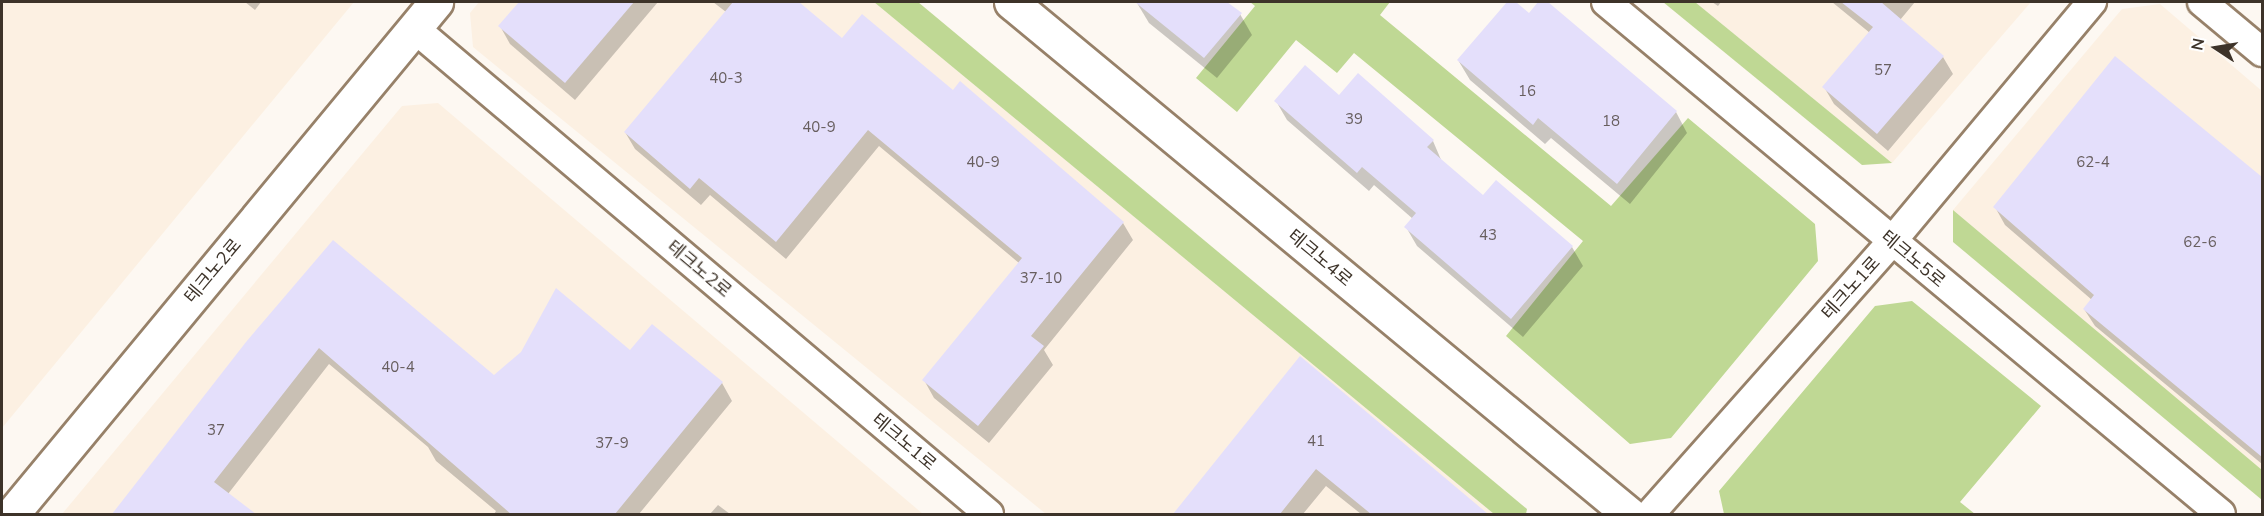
<!DOCTYPE html>
<html>
<head>
<meta charset="utf-8">
<style>
	body { margin:0 }
	#map { position:relative; width:2264px; height:516px; overflow:hidden; background:#fdf8f2; font-family:"Nunito Sans","Noto Sans KR",sans-serif }
	div>[style] { position:absolute }
	[style*='--x'] { left:calc(var(--x)*1px); top:calc(var(--y)*1px); width:calc(var(--w)*1px); rotate:calc(var(--a)*1deg) }
	.built>* { inset:0; background:#fcf0e2 }
	.green>* { inset:0; background:#bfd894 }
	.shadow>* { inset:0; background:#0003 }
	.building>* { inset:0; background:#e4dffb }
	.roads { filter:drop-shadow(2px 0 #978169) drop-shadow(-2px 0 #978169) drop-shadow(0 2px #978169) drop-shadow(0 -2px #978169) }
	.minor>* { height:28px; margin:-14px; padding:0 14px; transform-origin:14px; border-radius:14px; background:#fff }
	.secondary>* { height:33px; margin:-16.5px; padding:0 16.5px; transform-origin:16.5px; border-radius:16.5px; background:#fff }
	span { translate:-50% -50%; white-space:nowrap; text-align:center; line-height:1.15; -webkit-text-stroke:4.5px #fff; paint-order:stroke }
	.number-label { font-size:15px; color:#675e5e }
	.number-label span { -webkit-text-stroke-width:0 }
	.street-label { font-size:18px; color:#3d3329 }
	.frame { position:absolute; inset:0; border:3px solid #3d3329; pointer-events:none }
	.north { position:absolute; left:2186px; top:18px; width:60px; height:60px; -webkit-text-stroke:4px #fff; paint-order:stroke; rotate:282deg; font-size:16px; font-weight:700; line-height:24px; text-align:center; color:#3d3329 }
	.north::after { content:''; display:block; margin:auto; width:21px; height:27px; background:#3d3329; clip-path:polygon(50% 0,100% 100%,50% 72%,0 100%) }
</style>
</head>
<body>
<div id="map">
	<div class="built">
		<div style="clip-path:polygon(2px 2px,354px 2px,2px 428px)"></div>
		<div style="clip-path:polygon(479px 2px,874px 2px,1494px 514px,1046px 514px,473px 47px,470px 13px)"></div>
		<div style="clip-path:polygon(1695px 2px,2031px 2px,1892px 163px)"></div>
		<div style="clip-path:polygon(2160px 4px,2262px 91px,2262px 470px,1953px 210px,2122px 9px)"></div>
		<div style="clip-path:polygon(438px 103px,923px 514px,62px 514px,402px 106px)"></div>
	</div>
	<div class="green">
		<div style="clip-path:polygon(874px 2px,918px 2px,1527px 509px,1526px 514px,1494px 514px)"></div>
		<div style="clip-path:polygon(1250px 2px,1390px 2px,1380px 15px,1611px 206px,1688px 118px,1815px 224px,1818px 261px,1671px 438px,1630px 444px,1506px 336px,1583px 241px,1354px 53px,1337px 73px,1296px 40px,1237px 112px,1196px 78px,1255px 6px)"></div>
		<div style="clip-path:polygon(1663px 2px,1695px 2px,1892px 163px,1862px 165px)"></div>
		<div style="clip-path:polygon(1953px 210px,2262px 470px,2262px 500px,1953px 242px)"></div>
		<div style="clip-path:polygon(1912px 301px,2041px 406px,1960px 502px,1975px 514px,1724px 514px,1719px 491px,1875px 306px)"></div>
	</div>
	<div class="shadow">
		<div style="clip-path:polygon(245px 2px,261px 2px,255px 10px)"></div>
		<div style="clip-path:polygon(521px 2px,658px 2px,575px 100px,510px 44px,500px 26px)"></div>
		<div style="clip-path:polygon(713px 2px,797px 2px,842px 40px,953px 92px,1123px 223px,1133px 240px,1044px 350px,1053px 365px,989px 443px,934px 398px,924px 380px,1019px 263px,879px 146px,786px 259px,710px 195px,701px 205px,635px 149px,625px 132px,726px 12px)"></div>
		<div style="clip-path:polygon(1225px 2px,1240px 14px,1252px 35px,1217px 78px,1149px 23px,1137px 3px)"></div>
		<div style="clip-path:polygon(1509px 2px,1529px 15px,1540px 2px,1546px 2px,1676px 112px,1687px 133px,1630px 204px,1551px 138px,1545px 144px,1470px 80px,1458px 60px)"></div>
		<div style="clip-path:polygon(1712px 2px,1721px 2px,1718px 6px)"></div>
		<div style="clip-path:polygon(1832px 2px,1915px 2px,1900px 20px,1943px 57px,1953px 74px,1888px 151px,1834px 104px,1824px 87px,1870px 33px)"></div>
		<div style="clip-path:polygon(2115px 58px,2262px 179px,2262px 464px,2095px 326px,2084px 309px,2092px 300px,2005px 225px,1995px 207px)"></div>
		<div style="clip-path:polygon(1340px 97px,1433px 141px,1442px 162px,1483px 197px,1572px 247px,1583px 266px,1523px 337px,1417px 246px,1406px 227px,1413px 219px,1374px 185px,1369px 191px,1287px 120px,1276px 101px)"></div>
		<div style="clip-path:polygon(333px 243px,494px 377px,630px 352px,652px 326px,722px 383px,732px 401px,639px 514px,494px 514px,496px 511px,436px 461px,428px 447px,329px 364px,228px 494px,254px 514px,114px 514px,247px 343px)"></div>
		<div style="clip-path:polygon(1300px 359px,1486px 514px,1361px 514px,1326px 486px,1303px 514px,1175px 514px)"></div>
		<div style="clip-path:polygon(718px 505px,730px 514px,710px 514px)"></div>
	</div>
	<div class="building">
		<div style="clip-path:polygon(519px 2px,634px 2px,565px 83px,498px 26px)"></div>
		<div style="clip-path:polygon(733px 2px,799px 2px,842px 38px,862px 14px,953px 90px,960px 81px,1124px 222px,1031px 336px,1044px 346px,978px 426px,922px 380px,1022px 258px,868px 130px,776px 242px,699px 178px,690px 189px,624px 132px)"></div>
		<div style="clip-path:polygon(1135px 2px,1227px 2px,1242px 13px,1204px 58px)"></div>
		<div style="clip-path:polygon(1507px 2px,1516px 2px,1529px 13px,1538px 2px,1548px 2px,1677px 111px,1617px 184px,1538px 118px,1533px 125px,1457px 60px)"></div>
		<div style="clip-path:polygon(1841px 2px,1881px 2px,1944px 56px,1877px 134px,1822px 87px,1873px 27px)"></div>
		<div style="clip-path:polygon(2115px 56px,2262px 177px,2262px 457px,2083px 309px,2094px 295px,1993px 207px)"></div>
		<div style="clip-path:polygon(1305px 65px,1339px 95px,1358px 73px,1434px 140px,1427px 147px,1483px 195px,1496px 180px,1573px 246px,1511px 319px,1404px 227px,1416px 213px,1362px 167px,1357px 173px,1274px 101px)"></div>
		<div style="clip-path:polygon(333px 240px,494px 375px,521px 352px,556px 288px,630px 350px,652px 324px,723px 382px,615px 514px,511px 514px,319px 348px,214px 482px,256px 514px,112px 514px,246px 342px)"></div>
		<div style="clip-path:polygon(1300px 356px,1488px 514px,1371px 514px,1316px 469px,1280px 514px,1173px 514px)"></div>
	</div>
	<div class="roads">
		<div class="minor">
			<div style="--x:1606;--y:2;--w:800;--a:39.78"></div>
			<div style="--x:2202;--y:2;--w:78;--a:39.8"></div>
			<div style="--x:414;--y:28;--w:753;--a:40.21"></div>
			<div style="--x:1650;--y:514;--w:365;--a:-48.4"></div>
			<div style="--x:1892;--y:241;--w:312;--a:-50.1"></div>
		</div>
		<div class="secondary">
			<div style="--x:1011;--y:2;--w:803;--a:39.64"></div>
			<div style="--x:12;--y:514;--w:665;--a:-50.37"></div>
		</div>
	</div>
	<div class="number-label">
		<span style="left:1883px;top:71px">57</span>
		<span style="left:726px;top:79px">40-3</span>
		<span style="left:1527px;top:92px">16</span>
		<span style="left:1354px;top:120px">39</span>
		<span style="left:1611px;top:122px">18</span>
		<span style="left:819px;top:128px">40-9</span>
		<span style="left:983px;top:163px">40-9</span>
		<span style="left:2093px;top:163px">62-4</span>
		<span style="left:1488px;top:236px">43</span>
		<span style="left:2200px;top:243px">62-6</span>
		<span style="left:1041px;top:279px">37-10</span>
		<span style="left:398px;top:368px">40-4</span>
		<span style="left:216px;top:431px">37</span>
		<span style="left:1316px;top:442px">41</span>
		<span style="left:612px;top:444px">37-9</span>
	</div>
	<div class="street-label">
		<span style="left:1320px;top:258px;rotate:40deg">테크노4로</span>
		<span style="left:1913px;top:259px;rotate:40deg">테크노5로</span>
		<span style="left:699px;top:269px;rotate:40deg">테크노2로</span>
		<span style="left:213px;top:271px;rotate:-50deg">테크노2로</span>
		<span style="left:1851px;top:288px;rotate:-48deg">테크노1로</span>
		<span style="left:904px;top:442px;rotate:40deg">테크노1로</span>
	</div>
	<div class="frame"></div>
	<div class="north">N</div>
</div>
</body>
</html>
